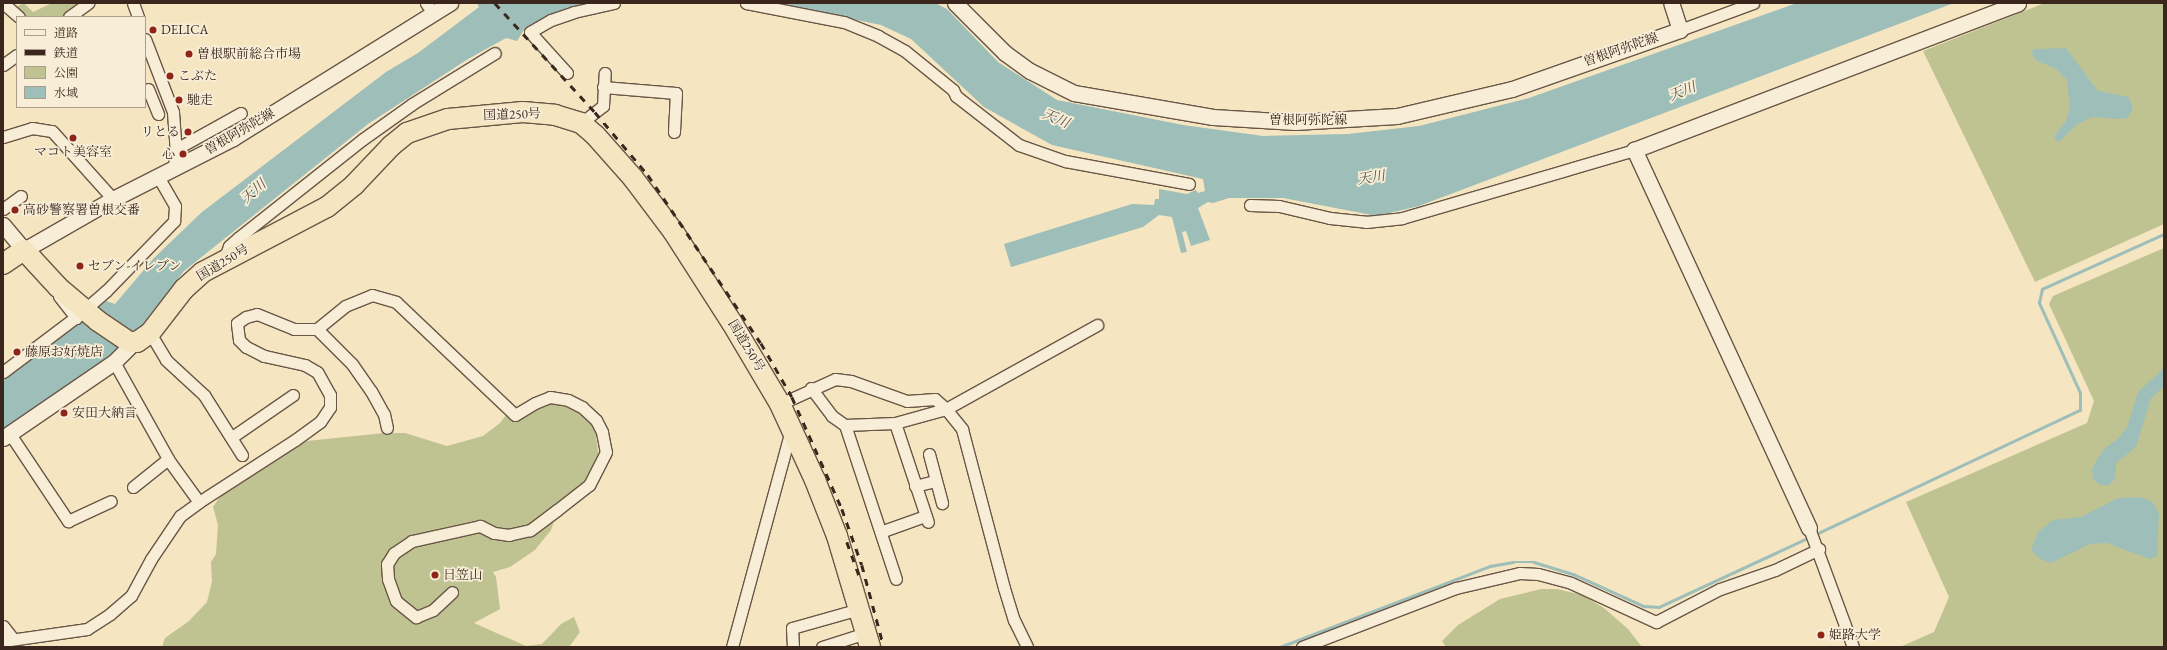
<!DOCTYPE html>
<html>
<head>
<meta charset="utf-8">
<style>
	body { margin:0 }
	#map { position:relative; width:2167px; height:650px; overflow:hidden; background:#f5e5c1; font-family:"EB Garamond","Noto Serif JP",serif }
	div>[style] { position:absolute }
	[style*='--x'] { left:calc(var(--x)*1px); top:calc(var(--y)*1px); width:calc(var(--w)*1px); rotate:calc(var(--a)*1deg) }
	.green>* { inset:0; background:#bfc391 }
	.water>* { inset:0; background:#9dbeb9 }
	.stream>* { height:2.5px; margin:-1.25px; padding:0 1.25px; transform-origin:1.25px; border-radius:1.25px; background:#9dbeb9 }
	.roads { filter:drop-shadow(1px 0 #6a5646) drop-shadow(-1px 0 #6a5646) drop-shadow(0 1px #6a5646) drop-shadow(0 -1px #6a5646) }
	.street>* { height:11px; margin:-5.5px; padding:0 5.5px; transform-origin:5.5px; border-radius:5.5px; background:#f8eed7 }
	.secondary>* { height:15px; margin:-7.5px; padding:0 7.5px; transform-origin:7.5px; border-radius:7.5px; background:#f8eed7 }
	.highway>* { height:20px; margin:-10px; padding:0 10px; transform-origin:10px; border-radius:10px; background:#f5e5c1 }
	.rail>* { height:2.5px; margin-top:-1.25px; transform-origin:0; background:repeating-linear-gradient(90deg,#3b261d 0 7px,transparent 0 14px) }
	.dots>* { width:11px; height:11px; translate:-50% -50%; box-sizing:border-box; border:2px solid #f8eed7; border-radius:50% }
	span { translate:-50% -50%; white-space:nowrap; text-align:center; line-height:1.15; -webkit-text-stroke:3.5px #f8eed7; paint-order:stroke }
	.poi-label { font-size:13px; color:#3b261d }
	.left { translate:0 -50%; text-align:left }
	.right { translate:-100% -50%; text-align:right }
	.street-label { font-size:13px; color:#3b261d }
	.water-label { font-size:14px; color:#58544c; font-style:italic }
	.frame { position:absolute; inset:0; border:4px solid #3b261d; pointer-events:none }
	.legend { position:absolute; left:16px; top:16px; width:130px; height:92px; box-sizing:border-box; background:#f8eed7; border:1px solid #ac9e8d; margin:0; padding:5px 7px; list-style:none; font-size:12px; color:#3b261d }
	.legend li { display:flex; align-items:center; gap:8px; height:20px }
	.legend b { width:20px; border:1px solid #ac9e8d }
</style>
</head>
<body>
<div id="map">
	<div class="green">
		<div style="clip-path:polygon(24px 3px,33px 12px,52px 3px,83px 3px,64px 17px,22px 17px,16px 7px)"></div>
		<div style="clip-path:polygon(2045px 3px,2164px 3px,2164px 224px,2035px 282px,1923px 51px)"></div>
		<div style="clip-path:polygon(2164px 248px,2164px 647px,1900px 647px,1934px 632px,1949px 597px,1906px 502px,2087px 423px,2094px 401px,2049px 304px,2053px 296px)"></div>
		<div style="clip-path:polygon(546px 399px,560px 401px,598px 426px,596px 437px,599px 458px,583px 484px,560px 504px,551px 530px,535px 550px,510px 567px,493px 572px,496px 577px,500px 609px,474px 623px,526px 646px,542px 644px,561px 624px,574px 617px,580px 632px,569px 647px,162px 647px,165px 638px,189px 621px,207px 602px,212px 581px,211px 562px,216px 554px,218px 525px,213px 507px,223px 492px,286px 450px,307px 441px,384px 433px,405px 433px,447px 446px,483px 436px,500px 423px,509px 411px)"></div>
		<div style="clip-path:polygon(1541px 589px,1557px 589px,1582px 595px,1604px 608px,1628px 629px,1642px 647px,1446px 647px,1442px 641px,1458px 625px,1500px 599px)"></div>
	</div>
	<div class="water">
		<div style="clip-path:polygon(477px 3px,587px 3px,542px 19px,525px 28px,517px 41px,506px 38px,468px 59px,368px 124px,184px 271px,134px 335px,97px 365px,3px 429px,3px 378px,78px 325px,106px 301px,115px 304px,154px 258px,202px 212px,386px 72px,418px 53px,479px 7px)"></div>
		<div style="clip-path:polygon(776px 3px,935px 3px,947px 9px,998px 62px,1057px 100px,1183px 125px,1263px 136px,1348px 134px,1419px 126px,1529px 98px,1797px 3px,1954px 3px,1419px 206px,1377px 216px,1283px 198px,1229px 198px,1213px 203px,1208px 202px,1198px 208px,1210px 240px,1191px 246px,1186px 231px,1182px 232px,1187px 252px,1181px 253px,1172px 217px,1159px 215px,1143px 227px,1011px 267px,1004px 244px,1132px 204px,1154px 205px,1155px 199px,1159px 199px,1159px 189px,1187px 194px,1196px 190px,1198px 193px,1205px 191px,1203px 179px,1052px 145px,984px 107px,911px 39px,881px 25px)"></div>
		<div style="clip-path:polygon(2066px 48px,2098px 91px,2129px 97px,2133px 109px,2127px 118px,2118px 119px,2092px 117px,2076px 125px,2060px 141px,2057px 141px,2054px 136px,2066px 121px,2070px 108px,2067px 80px,2055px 68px,2037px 61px,2031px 53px,2034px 49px)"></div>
		<div style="clip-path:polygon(2164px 368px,2164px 387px,2151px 398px,2136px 447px,2116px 463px,2115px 479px,2109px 485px,2100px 485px,2093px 479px,2092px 469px,2098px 458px,2105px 448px,2119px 438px,2127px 427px,2138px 392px)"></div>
		<div style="clip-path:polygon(2140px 497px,2152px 502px,2159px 513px,2157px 556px,2150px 559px,2107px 543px,2090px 544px,2051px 563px,2040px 559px,2031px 550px,2038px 532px,2053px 520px,2081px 517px,2118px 498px)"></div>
	</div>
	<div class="stream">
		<div style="--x:1814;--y:535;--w:294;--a:-25.2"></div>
		<div style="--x:2080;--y:410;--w:17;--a:-90"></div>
		<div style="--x:2080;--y:393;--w:99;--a:-114.5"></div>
		<div style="--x:2039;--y:303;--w:14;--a:-78"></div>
		<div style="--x:2042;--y:289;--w:134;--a:-24.3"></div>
		<div style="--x:1280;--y:647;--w:225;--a:-21.1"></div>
		<div style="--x:1490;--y:566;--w:23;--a:-10"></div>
		<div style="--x:1513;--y:562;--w:21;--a:0"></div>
		<div style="--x:1534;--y:562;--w:41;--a:17.1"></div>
		<div style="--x:1573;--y:574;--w:78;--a:24.3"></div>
		<div style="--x:1644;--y:606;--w:15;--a:4"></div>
		<div style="--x:1659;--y:607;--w:166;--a:-24.9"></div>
	</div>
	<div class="roads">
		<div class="street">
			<div style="--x:3;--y:3;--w:21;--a:41"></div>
			<div style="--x:133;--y:3;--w:15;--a:70"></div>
			<div style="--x:426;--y:3;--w:12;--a:55"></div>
			<div style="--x:746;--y:3;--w:100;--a:11"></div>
			<div style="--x:844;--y:22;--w:37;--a:22"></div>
			<div style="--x:878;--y:36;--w:31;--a:29"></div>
			<div style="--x:905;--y:51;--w:62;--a:39.1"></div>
			<div style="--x:953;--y:90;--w:7;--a:63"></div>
			<div style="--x:956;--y:96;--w:80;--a:37.9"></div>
			<div style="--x:1019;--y:145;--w:49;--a:19.2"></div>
			<div style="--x:1065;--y:161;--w:126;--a:10.5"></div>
			<div style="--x:69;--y:17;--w:24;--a:-36"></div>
			<div style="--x:1680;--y:30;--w:78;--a:-20.3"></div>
			<div style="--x:145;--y:39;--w:78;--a:69"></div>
			<div style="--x:173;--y:112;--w:42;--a:85.9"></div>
			<div style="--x:176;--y:154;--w:16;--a:101"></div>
			<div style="--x:3;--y:65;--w:17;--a:-36"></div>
			<div style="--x:567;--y:73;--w:55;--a:-132.1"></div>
			<div style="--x:530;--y:32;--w:24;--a:-30"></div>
			<div style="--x:551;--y:20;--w:24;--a:-19"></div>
			<div style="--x:574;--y:12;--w:41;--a:-12.7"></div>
			<div style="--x:603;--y:87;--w:73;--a:4.7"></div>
			<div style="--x:676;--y:93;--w:39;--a:93"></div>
			<div style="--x:148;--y:89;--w:27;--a:68"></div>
			<div style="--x:581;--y:123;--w:28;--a:-38"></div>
			<div style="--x:603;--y:106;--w:33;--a:-87"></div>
			<div style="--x:3;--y:137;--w:30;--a:-17"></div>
			<div style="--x:32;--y:128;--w:20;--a:9"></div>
			<div style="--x:52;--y:131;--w:91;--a:48.1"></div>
			<div style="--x:176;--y:149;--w:74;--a:-29"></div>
			<div style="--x:1250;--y:205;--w:29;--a:2"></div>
			<div style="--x:1279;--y:206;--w:52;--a:13.2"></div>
			<div style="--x:1330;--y:218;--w:36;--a:6"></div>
			<div style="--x:1366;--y:222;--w:36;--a:-6"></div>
			<div style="--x:1402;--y:218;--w:242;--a:-16.3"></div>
			<div style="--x:3;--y:209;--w:22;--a:-36"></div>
			<div style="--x:224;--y:260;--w:15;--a:-70"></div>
			<div style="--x:229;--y:246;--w:12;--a:-42"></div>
			<div style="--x:238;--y:238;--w:159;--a:-38.4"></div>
			<div style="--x:363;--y:139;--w:60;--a:-35.5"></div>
			<div style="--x:412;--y:104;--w:97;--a:-31.6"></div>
			<div style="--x:59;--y:296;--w:28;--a:52"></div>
			<div style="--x:317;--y:329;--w:49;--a:45"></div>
			<div style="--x:352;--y:364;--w:33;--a:55"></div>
			<div style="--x:371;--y:391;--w:26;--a:61"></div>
			<div style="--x:384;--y:414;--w:14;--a:78"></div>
			<div style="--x:150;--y:333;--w:31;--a:59"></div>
			<div style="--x:166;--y:360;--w:52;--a:42.6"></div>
			<div style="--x:204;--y:395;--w:71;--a:57.7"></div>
			<div style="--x:114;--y:362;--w:115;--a:60.8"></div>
			<div style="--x:170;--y:462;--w:49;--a:54.1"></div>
			<div style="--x:199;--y:502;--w:114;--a:-32.9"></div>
			<div style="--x:295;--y:440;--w:31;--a:-36"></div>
			<div style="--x:320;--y:422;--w:18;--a:-56"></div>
			<div style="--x:330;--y:407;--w:12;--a:-90"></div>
			<div style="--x:330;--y:395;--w:26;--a:-119"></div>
			<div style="--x:317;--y:372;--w:14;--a:-150"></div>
			<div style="--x:305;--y:365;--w:42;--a:-167.6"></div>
			<div style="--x:264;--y:356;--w:20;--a:-153"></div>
			<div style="--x:246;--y:347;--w:10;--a:-135"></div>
			<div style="--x:239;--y:340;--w:17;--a:-97"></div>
			<div style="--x:237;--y:323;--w:11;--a:-34"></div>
			<div style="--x:246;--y:317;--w:11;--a:-15"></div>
			<div style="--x:257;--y:314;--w:40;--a:22"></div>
			<div style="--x:294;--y:329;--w:23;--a:0"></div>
			<div style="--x:317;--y:329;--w:36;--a:-39"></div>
			<div style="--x:345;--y:306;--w:29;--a:-22"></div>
			<div style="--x:372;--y:295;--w:25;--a:16"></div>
			<div style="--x:396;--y:302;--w:164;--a:43.5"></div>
			<div style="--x:515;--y:415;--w:23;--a:-31"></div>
			<div style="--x:535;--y:403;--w:16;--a:-22"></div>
			<div style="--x:550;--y:397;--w:18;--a:9"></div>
			<div style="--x:568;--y:400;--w:16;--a:27"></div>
			<div style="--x:582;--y:407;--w:19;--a:43"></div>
			<div style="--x:596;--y:420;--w:13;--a:63"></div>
			<div style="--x:602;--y:432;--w:20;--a:79"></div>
			<div style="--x:606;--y:452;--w:37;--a:117"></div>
			<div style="--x:589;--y:485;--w:41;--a:142"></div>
			<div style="--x:557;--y:510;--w:34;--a:143"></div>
			<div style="--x:530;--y:530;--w:22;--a:167"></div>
			<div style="--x:509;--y:535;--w:15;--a:-172"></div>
			<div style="--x:494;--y:533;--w:16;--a:-153"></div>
			<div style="--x:480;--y:526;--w:70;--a:167.6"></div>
			<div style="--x:412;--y:541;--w:22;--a:146"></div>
			<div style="--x:394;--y:553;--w:13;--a:122"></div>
			<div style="--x:387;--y:564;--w:15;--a:86"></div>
			<div style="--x:388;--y:579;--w:23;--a:70"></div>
			<div style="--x:396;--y:601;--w:26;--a:39"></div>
			<div style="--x:416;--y:617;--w:18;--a:-22"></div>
			<div style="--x:433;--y:610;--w:26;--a:-43"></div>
			<div style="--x:3;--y:372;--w:91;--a:-37"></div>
			<div style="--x:76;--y:317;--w:40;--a:-41"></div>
			<div style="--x:106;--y:291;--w:98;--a:-45.8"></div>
			<div style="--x:174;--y:221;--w:15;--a:-86"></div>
			<div style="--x:175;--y:206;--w:34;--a:-120"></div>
			<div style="--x:811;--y:388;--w:35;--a:53"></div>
			<div style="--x:832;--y:416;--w:16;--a:35"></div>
			<div style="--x:845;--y:425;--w:50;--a:-2.3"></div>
			<div style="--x:895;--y:423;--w:53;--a:-15.4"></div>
			<div style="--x:946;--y:409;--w:26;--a:51"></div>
			<div style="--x:962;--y:429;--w:164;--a:75.2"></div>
			<div style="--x:1004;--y:588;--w:34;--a:73"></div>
			<div style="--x:1014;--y:620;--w:30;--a:64"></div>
			<div style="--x:780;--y:404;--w:60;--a:-24.4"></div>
			<div style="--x:835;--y:379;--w:16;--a:7"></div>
			<div style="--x:851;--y:381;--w:59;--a:19.7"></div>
			<div style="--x:907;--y:401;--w:28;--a:-4"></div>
			<div style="--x:935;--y:399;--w:15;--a:42"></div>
			<div style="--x:946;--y:409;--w:173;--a:-29.1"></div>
			<div style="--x:895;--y:423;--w:104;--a:71.6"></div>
			<div style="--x:845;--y:425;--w:162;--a:71.7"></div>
			<div style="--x:10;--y:434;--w:105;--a:56.3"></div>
			<div style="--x:68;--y:521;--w:47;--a:-24.9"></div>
			<div style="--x:232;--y:437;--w:74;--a:-34.5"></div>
			<div style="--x:929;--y:454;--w:51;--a:75.1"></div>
			<div style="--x:915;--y:486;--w:21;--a:-14"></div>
			<div style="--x:133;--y:487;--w:45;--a:-38.7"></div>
			<div style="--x:1809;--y:528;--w:127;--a:69.7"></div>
			<div style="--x:883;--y:531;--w:45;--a:-19.7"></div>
			<div style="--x:3;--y:626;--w:16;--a:52"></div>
			<div style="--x:3;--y:641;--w:85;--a:-8.1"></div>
			<div style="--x:87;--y:629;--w:27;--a:-33"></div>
			<div style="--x:110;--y:614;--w:28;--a:-41"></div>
			<div style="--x:131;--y:596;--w:42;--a:-61.6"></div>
			<div style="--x:151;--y:559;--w:52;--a:-56"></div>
			<div style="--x:180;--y:516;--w:24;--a:-36"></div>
			<div style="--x:732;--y:647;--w:225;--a:-74.8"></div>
			<div style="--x:793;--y:647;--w:19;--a:-93"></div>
			<div style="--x:792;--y:628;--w:70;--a:-15.8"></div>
			<div style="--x:822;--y:647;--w:46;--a:-17.7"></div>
			<div style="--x:1302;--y:647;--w:165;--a:-21"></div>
			<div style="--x:1456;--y:588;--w:66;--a:-13.2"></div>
			<div style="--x:1520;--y:573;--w:18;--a:3"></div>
			<div style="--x:1538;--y:574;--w:34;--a:15"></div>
			<div style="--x:1571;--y:583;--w:94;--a:24.6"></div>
			<div style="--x:1656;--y:622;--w:72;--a:-27.3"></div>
			<div style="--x:1720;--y:589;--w:58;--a:-19.1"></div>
			<div style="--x:1775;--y:570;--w:49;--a:-25.5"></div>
		</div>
		<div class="secondary">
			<div style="--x:955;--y:3;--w:71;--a:45"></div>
			<div style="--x:1005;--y:53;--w:31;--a:36"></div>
			<div style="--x:1030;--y:71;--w:49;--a:26.6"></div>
			<div style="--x:1074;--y:93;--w:141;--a:9.8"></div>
			<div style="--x:1213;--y:117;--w:82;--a:3.5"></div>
			<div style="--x:1295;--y:122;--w:102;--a:-3.4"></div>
			<div style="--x:1397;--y:116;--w:118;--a:-13.2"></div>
			<div style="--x:1512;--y:89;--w:178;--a:-19.4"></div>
			<div style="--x:1680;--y:30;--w:28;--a:-108"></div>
			<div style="--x:3;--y:225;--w:33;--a:50"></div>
			<div style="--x:24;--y:250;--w:103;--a:-29.8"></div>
			<div style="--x:113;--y:199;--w:135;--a:-26.9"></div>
			<div style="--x:233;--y:138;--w:256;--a:-31.9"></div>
			<div style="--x:3;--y:438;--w:135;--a:-34.4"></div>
			<div style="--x:114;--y:362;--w:28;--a:-45"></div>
			<div style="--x:1809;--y:528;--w:417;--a:-114.8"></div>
			<div style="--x:1634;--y:150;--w:411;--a:-20.9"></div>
		</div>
		<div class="highway">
			<div style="--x:3;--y:264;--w:25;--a:-34"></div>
			<div style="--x:24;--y:250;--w:50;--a:47.4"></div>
			<div style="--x:58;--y:287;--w:52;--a:40.4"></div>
			<div style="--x:98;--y:321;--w:37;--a:34"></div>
			<div style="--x:129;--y:342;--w:8;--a:0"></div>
			<div style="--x:137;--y:342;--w:16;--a:-35"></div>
			<div style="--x:150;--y:333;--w:56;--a:-52.3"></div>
			<div style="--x:184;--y:289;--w:25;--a:-42"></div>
			<div style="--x:203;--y:272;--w:140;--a:-27.7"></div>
			<div style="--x:327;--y:207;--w:35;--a:-39"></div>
			<div style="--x:354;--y:185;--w:54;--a:-46.5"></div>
			<div style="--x:391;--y:146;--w:21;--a:-39"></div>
			<div style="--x:407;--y:133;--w:43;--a:-18.9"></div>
			<div style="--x:448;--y:119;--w:75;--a:-5.3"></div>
			<div style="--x:523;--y:112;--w:32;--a:5"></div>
			<div style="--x:555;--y:115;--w:27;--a:17"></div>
			<div style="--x:581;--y:123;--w:18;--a:41"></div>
			<div style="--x:595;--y:135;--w:57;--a:48.5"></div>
			<div style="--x:633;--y:178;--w:66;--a:53"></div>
			<div style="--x:673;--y:231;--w:109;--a:57.3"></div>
			<div style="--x:732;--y:323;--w:94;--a:59.3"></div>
			<div style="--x:780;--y:404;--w:84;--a:65.3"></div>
			<div style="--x:815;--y:480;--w:60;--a:68.6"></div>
			<div style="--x:837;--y:536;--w:116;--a:73.4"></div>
		</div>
	</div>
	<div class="rail">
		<div style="--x:495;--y:3;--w:148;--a:47.5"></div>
		<div style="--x:595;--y:112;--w:82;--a:49.9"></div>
		<div style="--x:648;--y:175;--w:202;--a:56.1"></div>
		<div style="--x:761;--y:343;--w:62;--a:60.1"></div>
		<div style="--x:792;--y:397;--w:123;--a:65.9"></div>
		<div style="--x:842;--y:509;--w:59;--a:70.3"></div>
		<div style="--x:862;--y:565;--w:85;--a:75"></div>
		<div style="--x:847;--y:542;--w:38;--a:70"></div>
	</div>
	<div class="dots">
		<div style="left:153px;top:30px;background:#8f2418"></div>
		<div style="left:189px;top:54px;background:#8f2418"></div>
		<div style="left:170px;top:76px;background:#8f2418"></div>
		<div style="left:179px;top:100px;background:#8f2418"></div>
		<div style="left:188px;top:132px;background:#8f2418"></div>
		<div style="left:73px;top:138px;background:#8f2418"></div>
		<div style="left:183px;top:154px;background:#8f2418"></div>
		<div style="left:15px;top:210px;background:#8f2418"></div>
		<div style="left:80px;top:266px;background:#8f2418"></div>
		<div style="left:17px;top:352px;background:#8f2418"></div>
		<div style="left:64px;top:413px;background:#8f2418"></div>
		<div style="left:435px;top:575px;background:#8f2418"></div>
		<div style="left:1821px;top:635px;background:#8f2418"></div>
	</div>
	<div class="poi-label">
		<span class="left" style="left:161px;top:30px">DELICA</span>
		<span class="left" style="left:197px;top:54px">曽根駅前総合市場</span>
		<span class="left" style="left:178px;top:76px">こぶた</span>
		<span class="left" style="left:187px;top:100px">馳走</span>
		<span class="right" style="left:180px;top:132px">リとる</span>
		<span style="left:73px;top:152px">マコト美容室</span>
		<span class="right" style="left:175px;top:154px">心</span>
		<span class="left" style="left:23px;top:210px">高砂警察署曽根交番</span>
		<span class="left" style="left:88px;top:266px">セブン-イレブン</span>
		<span class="left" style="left:25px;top:352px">藤原お好焼店</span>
		<span class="left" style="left:72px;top:413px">安田大納言</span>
		<span class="left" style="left:443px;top:575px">日笠山</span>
		<span class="left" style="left:1829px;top:635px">姫路大学</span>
	</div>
	<div class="street-label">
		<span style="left:1621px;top:50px;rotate:-19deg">曽根阿弥陀線</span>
		<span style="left:512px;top:115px;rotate:-2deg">国道250号</span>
		<span style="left:1308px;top:120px">曽根阿弥陀線</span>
		<span style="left:240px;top:132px;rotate:-30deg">曽根阿弥陀線</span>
		<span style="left:223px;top:263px;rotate:-31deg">国道250号</span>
		<span style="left:746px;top:346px;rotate:59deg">国道250号</span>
	</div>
	<div class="water-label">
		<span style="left:1682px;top:91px;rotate:-22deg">天川</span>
		<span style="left:1056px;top:118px;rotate:23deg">天川</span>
		<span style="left:1371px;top:177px;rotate:-9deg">天川</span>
		<span style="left:253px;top:191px;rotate:-41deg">天川</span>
	</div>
	<div class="frame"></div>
	<ul class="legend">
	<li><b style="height:5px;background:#f8eed7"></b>道路</li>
	<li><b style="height:5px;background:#3b261d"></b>鉄道</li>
	<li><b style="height:11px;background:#bfc391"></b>公園</li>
	<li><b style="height:11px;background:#9dbeb9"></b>水域</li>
	</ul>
</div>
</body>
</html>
